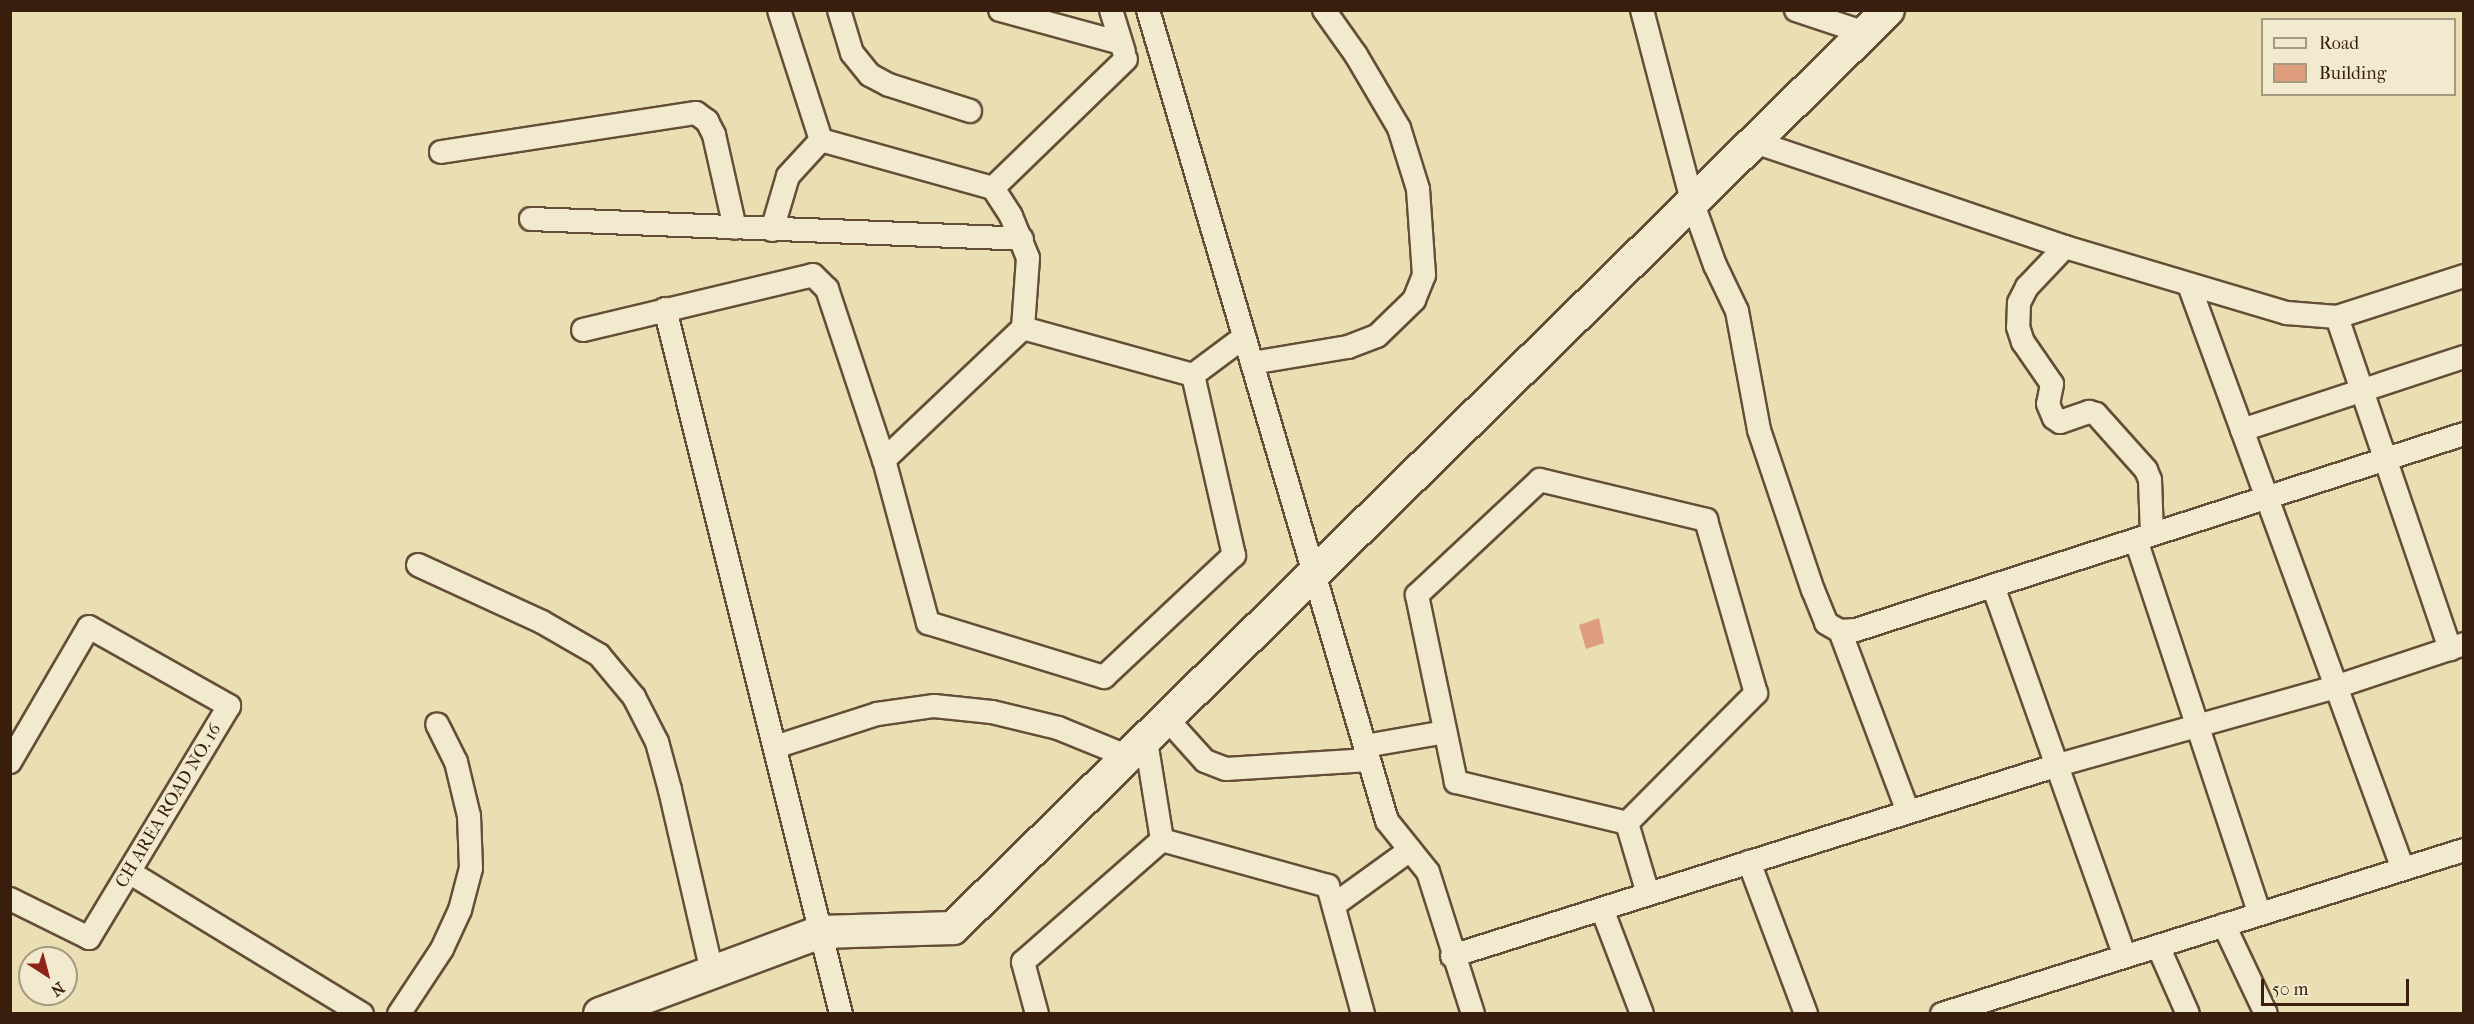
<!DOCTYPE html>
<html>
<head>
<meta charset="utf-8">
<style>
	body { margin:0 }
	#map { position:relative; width:2474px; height:1024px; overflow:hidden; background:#eadeb3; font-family:"IM FELL French Canon",serif }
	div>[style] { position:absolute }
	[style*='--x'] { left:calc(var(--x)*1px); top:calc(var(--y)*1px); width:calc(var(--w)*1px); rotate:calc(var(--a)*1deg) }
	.building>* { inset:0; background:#de9e7e }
	.roads { filter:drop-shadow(2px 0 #654e37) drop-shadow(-2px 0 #654e37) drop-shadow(0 2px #654e37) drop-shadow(0 -2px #654e37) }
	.street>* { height:22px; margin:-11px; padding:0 11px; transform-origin:11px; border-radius:11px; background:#f1eace }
	.secondary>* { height:32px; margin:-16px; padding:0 16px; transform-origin:16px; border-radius:16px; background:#f1eace }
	span { translate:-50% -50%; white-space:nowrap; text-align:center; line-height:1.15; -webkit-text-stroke:6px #f1eace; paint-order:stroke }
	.street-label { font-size:18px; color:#391e0e }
	.frame { position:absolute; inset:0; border:12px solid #391e0e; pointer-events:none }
	.legend { position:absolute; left:2261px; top:18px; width:195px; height:78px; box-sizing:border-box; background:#f1eace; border:2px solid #a79881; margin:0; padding:8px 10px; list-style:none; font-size:18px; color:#391e0e }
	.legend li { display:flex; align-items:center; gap:12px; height:30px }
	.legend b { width:30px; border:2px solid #a79881 }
	.north { position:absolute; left:18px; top:946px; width:60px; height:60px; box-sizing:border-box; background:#f1eace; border:2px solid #a79881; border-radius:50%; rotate:144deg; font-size:16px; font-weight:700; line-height:24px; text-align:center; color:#391e0e }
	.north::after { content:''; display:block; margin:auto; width:21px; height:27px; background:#8f2418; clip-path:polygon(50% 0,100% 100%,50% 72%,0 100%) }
	.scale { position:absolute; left:2261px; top:979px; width:148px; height:27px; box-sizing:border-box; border:3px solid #391e0e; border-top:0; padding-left:8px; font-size:18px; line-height:21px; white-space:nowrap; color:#391e0e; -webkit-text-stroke:4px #f1eace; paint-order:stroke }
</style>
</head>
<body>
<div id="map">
	<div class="building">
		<div style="clip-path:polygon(1599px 618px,1604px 643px,1586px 649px,1579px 625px)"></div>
	</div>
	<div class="roads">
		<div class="street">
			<div style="--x:779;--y:10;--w:137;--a:72.1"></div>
			<div style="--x:821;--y:140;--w:179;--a:15.6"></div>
			<div style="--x:993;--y:188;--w:185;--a:-44.1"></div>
			<div style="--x:839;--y:10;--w:45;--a:73.2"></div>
			<div style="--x:852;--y:53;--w:28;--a:51"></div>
			<div style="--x:870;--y:75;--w:21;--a:28"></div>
			<div style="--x:889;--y:85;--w:85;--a:17.8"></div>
			<div style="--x:1000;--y:10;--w:125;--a:15.3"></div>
			<div style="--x:1111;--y:10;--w:44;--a:72.8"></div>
			<div style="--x:1148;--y:10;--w:845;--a:73.58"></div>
			<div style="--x:1387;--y:821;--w:65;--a:51.2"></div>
			<div style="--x:1428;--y:872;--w:149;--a:72.4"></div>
			<div style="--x:1642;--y:10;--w:201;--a:75.3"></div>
			<div style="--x:1693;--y:204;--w:65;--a:70.2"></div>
			<div style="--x:1715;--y:265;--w:51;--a:64.4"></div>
			<div style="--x:1737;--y:311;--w:121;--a:79.5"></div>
			<div style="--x:1759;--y:430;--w:169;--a:71.4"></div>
			<div style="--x:1813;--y:590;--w:35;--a:68"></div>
			<div style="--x:1826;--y:623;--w:16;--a:30"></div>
			<div style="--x:1840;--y:631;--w:16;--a:-4"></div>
			<div style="--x:1856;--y:630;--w:639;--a:-17.87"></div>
			<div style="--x:1796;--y:10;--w:73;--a:18.4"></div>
			<div style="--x:1755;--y:142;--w:327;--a:18.7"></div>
			<div style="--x:2065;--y:247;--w:232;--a:16.6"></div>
			<div style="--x:2287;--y:313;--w:50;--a:4.6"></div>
			<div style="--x:2337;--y:317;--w:133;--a:-17.9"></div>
			<div style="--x:441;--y:152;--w:258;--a:-8.7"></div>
			<div style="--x:696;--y:113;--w:14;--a:36"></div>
			<div style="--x:707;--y:121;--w:16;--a:63"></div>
			<div style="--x:714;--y:135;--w:95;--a:77.3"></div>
			<div style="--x:993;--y:188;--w:33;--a:57"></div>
			<div style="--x:1011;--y:216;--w:45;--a:68"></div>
			<div style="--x:1028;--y:258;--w:70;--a:94.1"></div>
			<div style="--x:531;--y:219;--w:491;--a:2.3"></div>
			<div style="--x:772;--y:230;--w:56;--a:-73.5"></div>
			<div style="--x:788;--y:176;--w:49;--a:-47.5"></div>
			<div style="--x:2065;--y:247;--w:55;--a:133.5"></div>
			<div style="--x:2027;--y:287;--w:18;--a:117"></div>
			<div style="--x:2019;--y:303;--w:24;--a:92"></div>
			<div style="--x:2018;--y:327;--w:16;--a:72"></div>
			<div style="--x:2023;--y:342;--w:51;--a:55.4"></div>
			<div style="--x:2052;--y:384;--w:20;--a:101"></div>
			<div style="--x:2048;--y:404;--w:15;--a:67"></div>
			<div style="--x:2054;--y:418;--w:7;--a:34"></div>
			<div style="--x:2060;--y:422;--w:31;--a:-19"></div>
			<div style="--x:2089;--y:412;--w:7;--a:16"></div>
			<div style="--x:2096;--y:414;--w:75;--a:48.2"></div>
			<div style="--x:2146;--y:470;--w:11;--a:68"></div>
			<div style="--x:2150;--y:480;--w:54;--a:87.9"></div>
			<div style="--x:2189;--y:285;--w:622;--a:69.88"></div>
			<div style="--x:665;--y:309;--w:727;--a:75.98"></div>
			<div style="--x:2337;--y:317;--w:351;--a:71.2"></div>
			<div style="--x:1023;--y:328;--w:176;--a:15.5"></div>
			<div style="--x:1193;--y:375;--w:185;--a:77.2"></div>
			<div style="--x:1234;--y:555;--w:178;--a:136.8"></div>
			<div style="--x:1104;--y:677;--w:184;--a:-162.9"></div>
			<div style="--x:928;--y:623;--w:169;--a:-105.1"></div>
			<div style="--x:884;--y:460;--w:192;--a:-43.5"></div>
			<div style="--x:583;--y:330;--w:236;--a:-13.4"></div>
			<div style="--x:813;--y:275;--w:20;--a:45"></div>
			<div style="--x:827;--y:289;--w:180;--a:71.6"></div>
			<div style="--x:1252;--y:363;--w:97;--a:-9.5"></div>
			<div style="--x:1348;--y:347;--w:31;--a:-21"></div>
			<div style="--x:1377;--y:336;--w:52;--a:-44.2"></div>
			<div style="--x:1414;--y:300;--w:27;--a:-68"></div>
			<div style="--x:1424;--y:275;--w:86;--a:-94"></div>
			<div style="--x:1418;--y:189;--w:64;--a:-107.3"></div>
			<div style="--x:1399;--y:128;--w:85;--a:-120.5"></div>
			<div style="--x:1356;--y:55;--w:55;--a:-125.4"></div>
			<div style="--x:1193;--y:375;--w:64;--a:-36.7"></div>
			<div style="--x:2242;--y:430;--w:234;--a:-18.2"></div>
			<div style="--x:1540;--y:480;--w:171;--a:13.5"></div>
			<div style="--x:1706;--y:520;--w:180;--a:73.9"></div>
			<div style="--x:1756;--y:693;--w:183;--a:134.8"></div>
			<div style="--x:1627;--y:823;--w:176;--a:-166.5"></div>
			<div style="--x:1456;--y:782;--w:191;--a:-101.8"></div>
			<div style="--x:1417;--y:595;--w:168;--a:-43.1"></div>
			<div style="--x:2136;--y:540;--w:393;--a:71.7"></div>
			<div style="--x:418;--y:565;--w:136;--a:24.7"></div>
			<div style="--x:542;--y:622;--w:66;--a:30.1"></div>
			<div style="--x:599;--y:655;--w:55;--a:50.2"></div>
			<div style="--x:634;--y:697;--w:51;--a:62.9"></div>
			<div style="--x:657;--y:742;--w:50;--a:74.8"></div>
			<div style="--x:670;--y:790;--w:187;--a:77"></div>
			<div style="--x:1993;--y:586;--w:393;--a:70.4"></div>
			<div style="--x:1840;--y:631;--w:193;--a:69.4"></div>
			<div style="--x:1168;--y:720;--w:55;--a:47.9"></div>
			<div style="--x:1205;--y:761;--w:22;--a:21"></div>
			<div style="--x:1226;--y:769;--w:143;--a:-3.6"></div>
			<div style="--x:1146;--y:741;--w:100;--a:80.8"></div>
			<div style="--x:1365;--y:746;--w:81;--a:-9.9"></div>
			<div style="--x:775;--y:747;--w:107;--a:-17.9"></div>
			<div style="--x:877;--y:714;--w:58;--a:-8"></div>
			<div style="--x:934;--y:706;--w:58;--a:5.9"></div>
			<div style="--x:992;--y:712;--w:68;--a:13.6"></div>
			<div style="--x:1058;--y:728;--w:77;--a:22.2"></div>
			<div style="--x:10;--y:762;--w:156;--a:-59.7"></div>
			<div style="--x:89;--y:627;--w:161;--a:29.4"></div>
			<div style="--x:229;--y:706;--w:271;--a:121.1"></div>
			<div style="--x:89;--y:938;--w:88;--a:-153.7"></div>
			<div style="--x:1627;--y:823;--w:74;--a:73.5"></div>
			<div style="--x:1749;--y:862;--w:162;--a:69.4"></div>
			<div style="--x:129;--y:872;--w:273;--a:31.4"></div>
			<div style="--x:1334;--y:905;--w:94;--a:-35.9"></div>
			<div style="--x:1602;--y:909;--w:112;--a:69.1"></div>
			<div style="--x:2224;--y:925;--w:98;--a:64.7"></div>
			<div style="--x:2158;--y:946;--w:74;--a:66.2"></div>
			<div style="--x:1452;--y:956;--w:635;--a:-17.49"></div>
			<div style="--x:2058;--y:765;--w:288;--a:-15.7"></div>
			<div style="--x:2335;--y:687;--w:136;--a:-18.4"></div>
			<div style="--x:399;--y:1014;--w:78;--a:-56.5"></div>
			<div style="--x:442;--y:949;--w:43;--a:-65.2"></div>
			<div style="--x:460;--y:910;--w:43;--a:-75.3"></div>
			<div style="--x:471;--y:868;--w:52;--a:-92.2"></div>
			<div style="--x:469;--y:816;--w:56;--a:-103.5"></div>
			<div style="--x:456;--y:762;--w:42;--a:-116.6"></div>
			<div style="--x:1037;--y:1014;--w:54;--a:-105.1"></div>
			<div style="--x:1023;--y:962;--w:185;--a:-41.3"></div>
			<div style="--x:1162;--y:840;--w:172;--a:15.5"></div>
			<div style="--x:1328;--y:886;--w:133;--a:74.7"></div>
			<div style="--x:1942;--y:1014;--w:547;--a:-17.44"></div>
		</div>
		<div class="secondary">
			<div style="--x:600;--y:1014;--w:236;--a:-20.4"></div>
			<div style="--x:821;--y:932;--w:132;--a:-1.7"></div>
			<div style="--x:953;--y:928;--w:1310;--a:-44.47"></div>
		</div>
	</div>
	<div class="street-label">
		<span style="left:169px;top:806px;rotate:-59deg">CH AREA ROAD NO. 16</span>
	</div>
	<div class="frame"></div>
	<ul class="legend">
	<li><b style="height:8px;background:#f1eace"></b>Road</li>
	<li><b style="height:16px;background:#de9e7e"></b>Building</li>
	</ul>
	<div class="north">N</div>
	<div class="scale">50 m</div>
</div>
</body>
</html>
